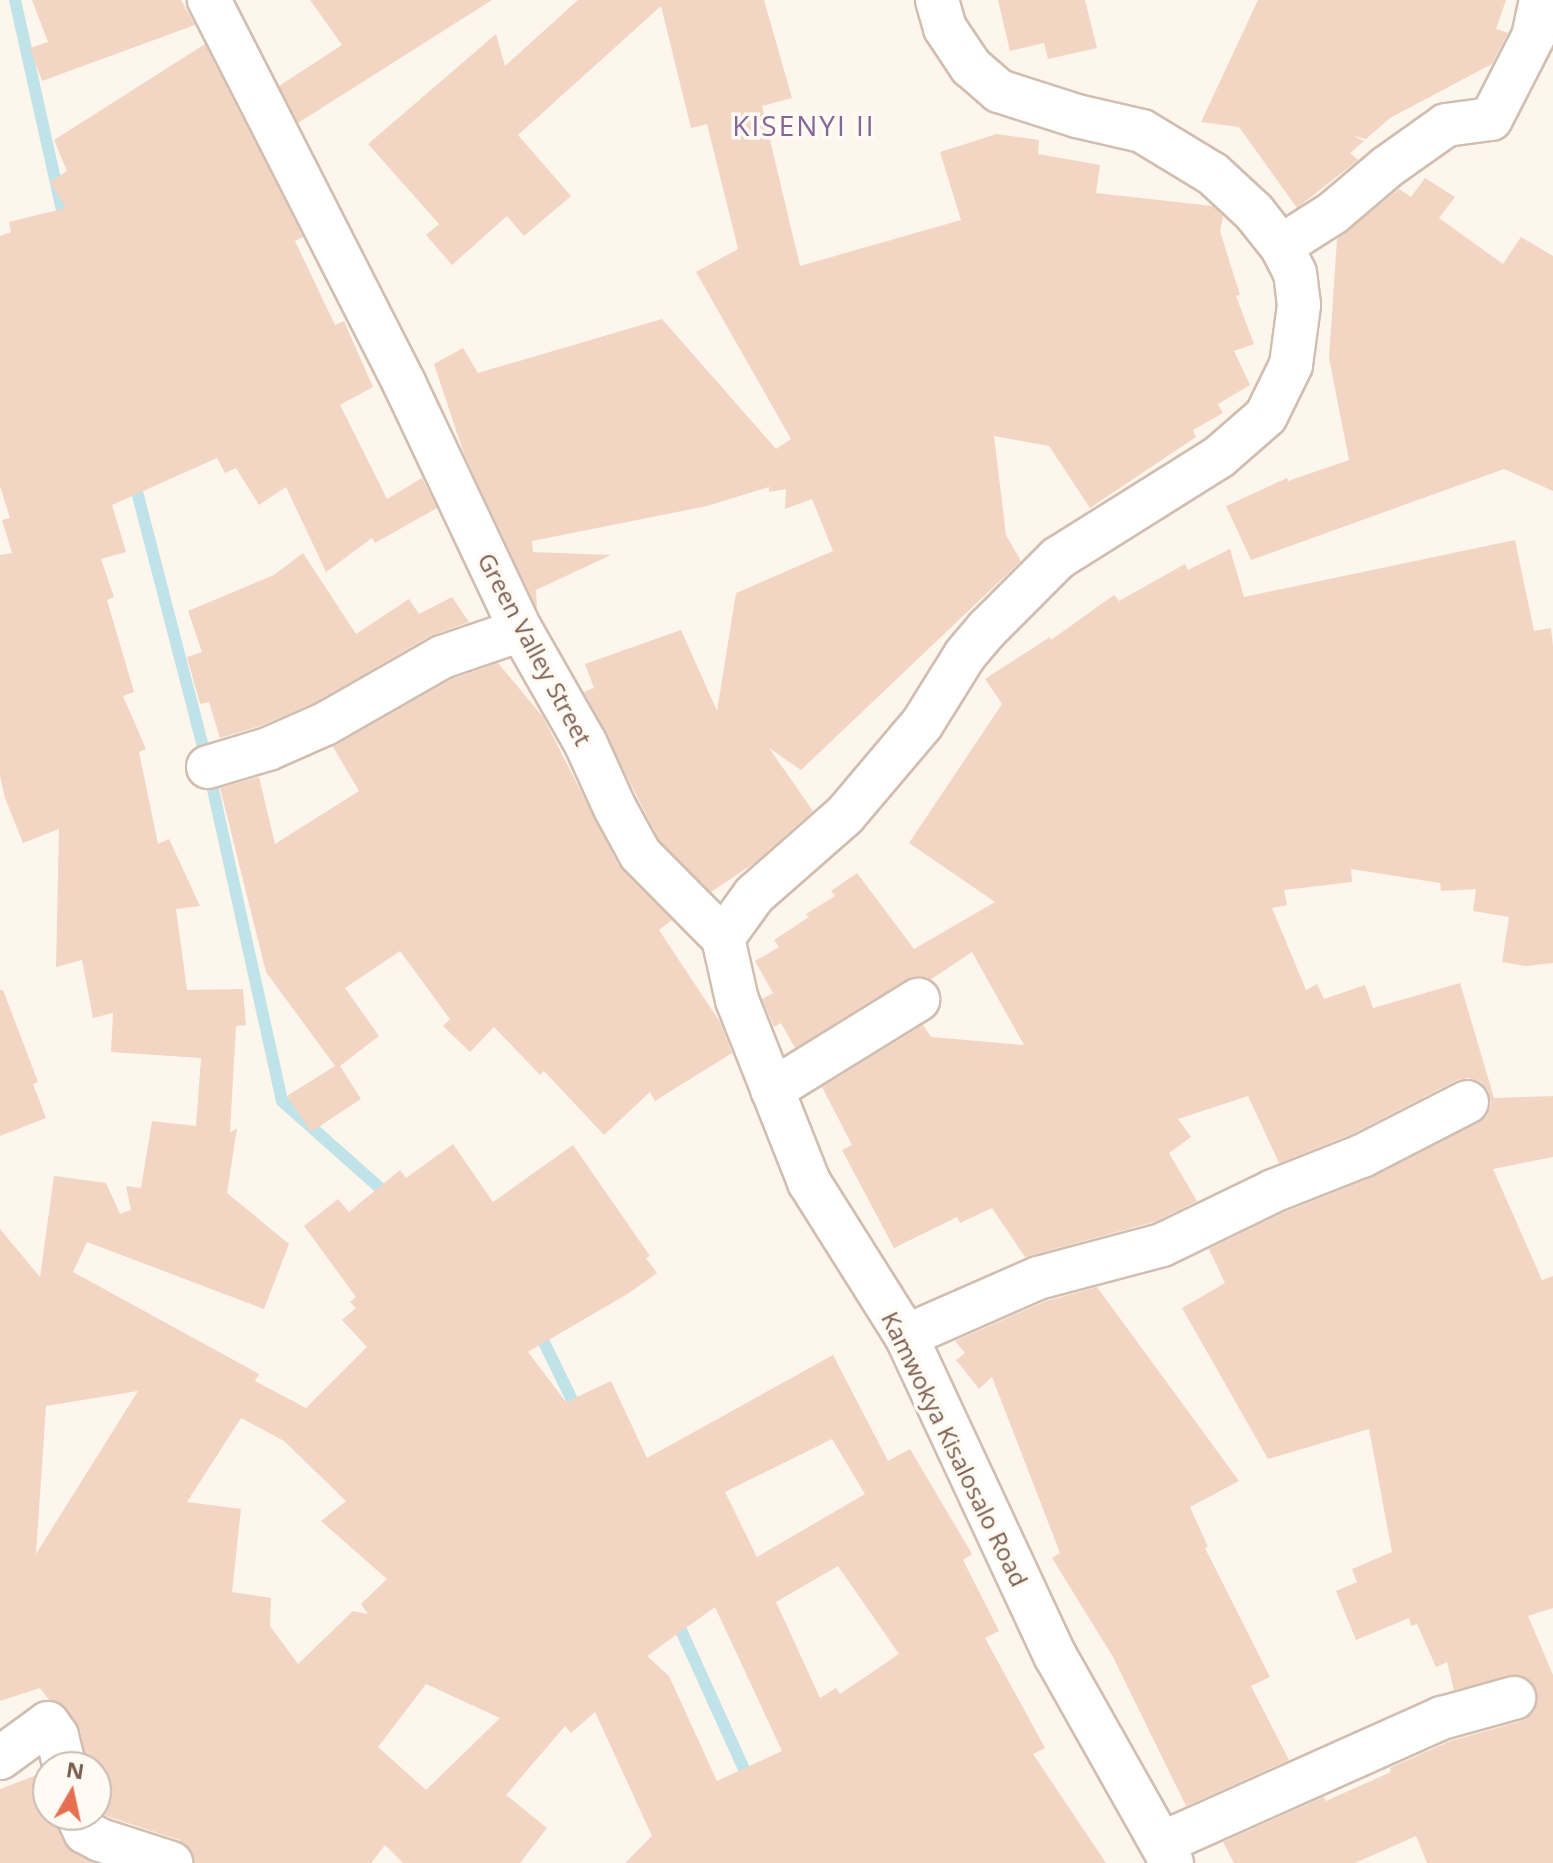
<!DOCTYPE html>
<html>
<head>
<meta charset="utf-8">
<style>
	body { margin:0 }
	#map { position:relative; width:1553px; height:1863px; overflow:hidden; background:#fdf6ec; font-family:"Open Sans",sans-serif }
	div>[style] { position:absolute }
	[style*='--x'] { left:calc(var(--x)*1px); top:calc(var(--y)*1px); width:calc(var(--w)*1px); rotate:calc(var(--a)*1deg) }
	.stream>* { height:12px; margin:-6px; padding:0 6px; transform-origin:6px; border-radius:6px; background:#bfe3e8 }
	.building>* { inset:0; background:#f3d5c3 }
	.roads { filter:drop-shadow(2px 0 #d1beb0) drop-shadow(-2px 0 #d1beb0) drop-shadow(0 2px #d1beb0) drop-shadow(0 -2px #d1beb0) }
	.street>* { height:42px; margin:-21px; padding:0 21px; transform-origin:21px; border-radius:21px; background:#fff }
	span { translate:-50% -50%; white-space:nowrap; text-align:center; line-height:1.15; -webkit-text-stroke:7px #fffaf3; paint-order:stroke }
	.street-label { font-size:24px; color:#7a5c4d }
	.quarter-label { font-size:28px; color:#846695; letter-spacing:2px }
	.north { position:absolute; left:32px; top:1751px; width:80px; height:80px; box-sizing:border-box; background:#fffaf3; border:2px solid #cabbb1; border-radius:50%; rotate:9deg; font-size:22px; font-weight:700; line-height:32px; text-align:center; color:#7a5c4d }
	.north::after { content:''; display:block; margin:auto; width:28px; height:36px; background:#e76f51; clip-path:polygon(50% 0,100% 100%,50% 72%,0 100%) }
</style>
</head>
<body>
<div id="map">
	<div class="stream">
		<div style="--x:15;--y:0;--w:229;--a:77.4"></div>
		<div style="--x:134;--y:480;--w:296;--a:75.5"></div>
		<div style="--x:208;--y:767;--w:342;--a:77.5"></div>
		<div style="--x:282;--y:1101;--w:143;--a:41.6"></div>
		<div style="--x:537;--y:1328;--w:93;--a:64"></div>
		<div style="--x:675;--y:1617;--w:181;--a:65.6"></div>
	</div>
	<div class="building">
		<div style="clip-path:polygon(32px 0,181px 0,195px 25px,42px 81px,30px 48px,48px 42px)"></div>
		<div style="clip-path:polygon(310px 0,492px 0,298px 123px,279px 86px,342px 45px)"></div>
		<div style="clip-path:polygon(578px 0,764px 0,792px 98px,762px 106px,800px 266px,961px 220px,940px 152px,997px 134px,1039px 140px,1038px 154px,1100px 165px,1096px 193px,1213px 206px,1223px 216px,1220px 231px,1240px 295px,1236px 296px,1254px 344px,1234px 351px,1250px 385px,1218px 404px,1223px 413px,1193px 430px,1196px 437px,1090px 508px,1049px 446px,994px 436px,1006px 535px,1021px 561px,801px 770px,769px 748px,813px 811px,753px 864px,711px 892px,659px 840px,584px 692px,594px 688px,585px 664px,681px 630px,717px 711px,736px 593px,833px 551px,812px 499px,785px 509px,786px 489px,769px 492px,769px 487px,707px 506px,532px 541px,533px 552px,611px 555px,536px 590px,537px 609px,464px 454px,434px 364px,463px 348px,478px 373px,662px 319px,776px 449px,791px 439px,696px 272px,738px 249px,707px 124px,691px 128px,661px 6px,518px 135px,571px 196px,524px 236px,507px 216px,452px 265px,426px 235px,439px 224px,368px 144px,496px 34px,505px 66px)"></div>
		<div style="clip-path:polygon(998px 0,1085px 0,1097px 48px,1048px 59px,1044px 43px,1010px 51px)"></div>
		<div style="clip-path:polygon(1258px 0,1506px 0,1496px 29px,1508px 33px,1492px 64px,1390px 118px,1366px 139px,1354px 136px,1364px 141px,1350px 153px,1358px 160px,1297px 208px,1239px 127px,1201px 122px)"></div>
		<div style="clip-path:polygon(evenodd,205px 44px,303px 237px,295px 241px,335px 325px,344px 321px,373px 387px,340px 405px,387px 499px,422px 478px,437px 508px,375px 543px,372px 538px,326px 572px,286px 487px,259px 505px,236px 468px,225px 473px,217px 458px,112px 505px,126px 552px,101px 559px,114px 597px,107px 600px,134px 692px,123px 696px,146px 749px,139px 752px,158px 844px,169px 839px,200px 906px,176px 909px,187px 990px,243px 989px,246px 1025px,236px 1026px,230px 1133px,237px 1128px,227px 1193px,289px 1244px,264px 1309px,87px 1242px,73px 1272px,259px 1374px,255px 1381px,306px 1408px,367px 1347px,342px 1320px,356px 1308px,350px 1302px,356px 1297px,304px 1226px,338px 1199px,349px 1212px,400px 1170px,406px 1178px,453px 1144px,493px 1202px,573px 1145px,650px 1256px,646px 1258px,657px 1273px,629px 1293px,528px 1352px,566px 1402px,611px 1381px,647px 1458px,833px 1355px,888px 1461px,910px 1449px,972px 1554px,963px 1560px,999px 1631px,985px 1638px,1045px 1748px,1033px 1754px,1106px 1863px,625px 1863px,652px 1836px,595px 1712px,571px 1733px,565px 1726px,506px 1795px,547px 1828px,520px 1863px,403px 1863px,385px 1845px,371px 1863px,194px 1863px,189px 1848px,179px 1840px,103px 1815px,96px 1801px,96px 1767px,88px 1767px,80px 1730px,59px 1702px,49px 1700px,40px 1688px,0 1701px,0 1229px,40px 1277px,54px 1176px,106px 1183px,120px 1214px,131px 1210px,126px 1186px,141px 1188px,152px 1121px,196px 1126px,201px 1058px,111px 1052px,113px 1013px,93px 1018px,82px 960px,56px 967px,59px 829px,23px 843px,5px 798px,0 776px,0 555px,12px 553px,2px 520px,10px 518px,0 486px,0 236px,11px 232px,9px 222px,66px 208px,50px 182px,67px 171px,54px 140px,205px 44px,138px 1391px,36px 1554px,46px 1406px,138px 1391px,205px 44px,241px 1418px,284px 1441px,346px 1501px,321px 1521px,387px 1579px,361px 1604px,368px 1614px,353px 1611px,298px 1664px,270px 1626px,271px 1598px,232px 1592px,241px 1509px,187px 1502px,241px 1418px,205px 44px,832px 1439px,865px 1494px,757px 1557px,725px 1492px,832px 1439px,205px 44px,838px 1566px,899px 1654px,840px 1694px,836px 1688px,820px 1698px,776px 1602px,838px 1566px,205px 44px,715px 1607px,782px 1751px,717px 1781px,669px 1676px,647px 1656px,715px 1607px,205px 44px,426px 1684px,500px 1718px,426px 1790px,378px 1747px,426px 1684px)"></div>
		<div style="clip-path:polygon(1425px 178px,1455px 197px,1439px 218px,1503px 264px,1521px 237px,1553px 256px,1553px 491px,1504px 469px,1251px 560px,1226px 506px,1287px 478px,1288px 481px,1349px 460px,1329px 358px,1337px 239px,1399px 189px,1411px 197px)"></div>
		<div style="clip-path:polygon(1515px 540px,1534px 631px,1551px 628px,1553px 646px,1553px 963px,1525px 966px,1502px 962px,1509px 917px,1473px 911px,1476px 889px,1441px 891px,1440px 883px,1351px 869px,1352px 882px,1284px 890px,1287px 905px,1272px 908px,1306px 990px,1317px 984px,1324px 999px,1365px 985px,1373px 1008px,1460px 983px,1494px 1098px,1553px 1096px,1553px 1157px,1493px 1169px,1542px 1280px,1553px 1276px,1553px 1608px,1528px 1616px,1553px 1675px,1553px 1863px,1427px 1863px,1416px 1836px,1355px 1863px,1234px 1863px,1223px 1842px,1324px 1797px,1326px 1801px,1391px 1772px,1390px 1768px,1450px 1741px,1521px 1721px,1532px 1714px,1537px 1705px,1537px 1691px,1530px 1680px,1519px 1675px,1454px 1690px,1447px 1662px,1436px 1667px,1417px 1624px,1411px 1626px,1409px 1618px,1356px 1640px,1336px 1591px,1357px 1582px,1352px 1569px,1392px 1552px,1369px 1429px,1268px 1459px,1182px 1308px,1225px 1283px,1209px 1249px,1283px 1213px,1373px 1177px,1478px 1123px,1487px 1116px,1491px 1104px,1488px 1090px,1481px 1082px,1469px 1078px,1457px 1080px,1352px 1134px,1279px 1163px,1248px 1096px,1178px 1119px,1191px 1137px,1169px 1153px,1197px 1201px,1154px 1222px,1025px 1257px,992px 1208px,960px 1223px,957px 1217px,894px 1248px,842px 1150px,852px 1145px,822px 1087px,923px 1025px,931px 1037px,1024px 1045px,972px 952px,930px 980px,918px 976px,905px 980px,795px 1048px,781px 1023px,774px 1027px,762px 999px,773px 993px,755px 961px,779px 947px,774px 940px,809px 917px,806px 914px,835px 896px,831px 891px,857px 873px,914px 949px,995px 902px,909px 843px,1002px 704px,985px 679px,1050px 637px,1051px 640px,1114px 595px,1119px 601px,1185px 564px,1188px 570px,1230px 549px,1244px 597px)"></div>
		<div style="clip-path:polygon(303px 553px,356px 634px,409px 599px,419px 614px,452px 597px,469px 622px,430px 636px,314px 703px,260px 726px,220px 738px,209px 702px,200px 704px,187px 657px,202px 652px,188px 611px,274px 575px)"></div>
		<div style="clip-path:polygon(498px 663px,543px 717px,619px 866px,672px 920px,659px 930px,720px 1022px,732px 1053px,655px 1101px,650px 1092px,604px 1135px,544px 1071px,540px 1075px,494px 1027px,470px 1052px,443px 1026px,450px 1019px,400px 951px,345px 988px,379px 1036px,340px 1066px,361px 1099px,311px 1132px,287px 1096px,335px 1066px,266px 972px,220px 788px,259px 777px,275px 844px,359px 791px,333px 747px,452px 679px)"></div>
		<div style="clip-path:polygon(0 990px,3px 990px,38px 1082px,33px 1084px,46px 1118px,0 1136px)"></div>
		<div style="clip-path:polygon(1097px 1287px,1239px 1481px,1190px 1507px,1208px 1547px,1205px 1548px,1270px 1677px,1251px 1686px,1289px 1760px,1186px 1806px,1113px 1657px,1052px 1558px,1060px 1553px,992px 1377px,979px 1389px,956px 1360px,965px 1353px,955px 1341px,1046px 1301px)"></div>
		<div style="clip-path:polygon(42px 1773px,48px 1784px,48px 1815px,53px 1815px,63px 1842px,74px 1853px,93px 1863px,0 1863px,0 1789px)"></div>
	</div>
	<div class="roads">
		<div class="street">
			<div style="--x:209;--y:0;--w:432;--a:63"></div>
			<div style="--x:405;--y:385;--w:271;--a:64.7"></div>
			<div style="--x:521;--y:630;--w:129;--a:60.3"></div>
			<div style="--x:585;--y:742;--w:72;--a:65.6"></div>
			<div style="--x:615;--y:808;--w:52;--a:61.5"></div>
			<div style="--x:640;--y:854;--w:118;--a:45.3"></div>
			<div style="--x:1281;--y:246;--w:62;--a:-32.4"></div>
			<div style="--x:1333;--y:213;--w:71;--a:-40.4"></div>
			<div style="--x:1387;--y:167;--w:72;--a:-35.4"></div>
			<div style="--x:1446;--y:125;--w:45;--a:-7.6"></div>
			<div style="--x:1491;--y:119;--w:92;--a:-62.9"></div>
			<div style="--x:1533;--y:37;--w:38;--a:-78"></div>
			<div style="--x:208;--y:767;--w:63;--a:-16.7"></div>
			<div style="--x:268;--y:749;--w:62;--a:-23.7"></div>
			<div style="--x:325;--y:724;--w:135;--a:-29.8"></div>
			<div style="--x:442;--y:657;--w:83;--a:-18.9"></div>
			<div style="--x:723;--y:938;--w:53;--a:-54.2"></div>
			<div style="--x:754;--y:895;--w:121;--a:-41.3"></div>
			<div style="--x:845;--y:815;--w:119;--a:-49.8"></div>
			<div style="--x:922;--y:724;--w:81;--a:-58.1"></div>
			<div style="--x:965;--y:655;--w:35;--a:-50"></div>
			<div style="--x:988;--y:628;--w:99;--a:-45"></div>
			<div style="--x:1058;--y:558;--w:190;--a:-32.1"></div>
			<div style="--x:1219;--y:457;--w:62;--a:-41.1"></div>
			<div style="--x:1266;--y:416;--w:57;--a:-63.9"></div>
			<div style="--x:1291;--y:365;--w:61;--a:-82.4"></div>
			<div style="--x:1299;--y:305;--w:32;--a:-97"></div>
			<div style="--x:1295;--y:273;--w:30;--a:-117"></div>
			<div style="--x:1281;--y:246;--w:43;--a:-128.5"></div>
			<div style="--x:1254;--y:212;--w:56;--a:-137.2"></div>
			<div style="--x:1213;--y:174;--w:83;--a:-148.8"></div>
			<div style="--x:1142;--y:131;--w:67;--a:-167"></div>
			<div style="--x:1077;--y:116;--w:82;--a:-162.2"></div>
			<div style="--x:999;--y:91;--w:37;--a:-139"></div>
			<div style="--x:971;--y:67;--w:47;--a:-123.7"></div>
			<div style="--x:945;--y:28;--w:29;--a:-106"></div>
			<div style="--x:723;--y:938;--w:64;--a:77.3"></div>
			<div style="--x:737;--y:1000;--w:196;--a:68.4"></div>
			<div style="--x:809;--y:1182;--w:182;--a:57.8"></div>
			<div style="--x:906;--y:1336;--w:354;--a:65"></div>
			<div style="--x:1056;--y:1657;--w:236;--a:60.6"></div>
			<div style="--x:772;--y:1090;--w:172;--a:-31.7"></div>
			<div style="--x:906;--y:1336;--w:144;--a:-23.7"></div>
			<div style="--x:1038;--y:1278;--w:128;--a:-14.9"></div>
			<div style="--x:1162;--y:1245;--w:123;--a:-25.9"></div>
			<div style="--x:1273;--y:1191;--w:96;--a:-21.5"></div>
			<div style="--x:1362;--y:1156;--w:118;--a:-27.2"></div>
			<div style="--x:0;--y:1758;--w:59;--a:-36.1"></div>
			<div style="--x:48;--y:1723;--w:16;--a:55"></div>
			<div style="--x:57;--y:1736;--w:32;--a:76"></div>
			<div style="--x:77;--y:1815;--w:19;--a:65"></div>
			<div style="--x:85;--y:1832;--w:17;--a:28"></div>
			<div style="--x:100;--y:1840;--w:75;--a:17.9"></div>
			<div style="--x:1162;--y:1843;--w:307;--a:-24.1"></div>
			<div style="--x:1442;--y:1718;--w:75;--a:-15.5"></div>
		</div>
	</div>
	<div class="street-label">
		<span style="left:535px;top:649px;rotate:62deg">Green Valley Street</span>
		<span style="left:955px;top:1449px;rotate:64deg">Kamwokya Kisalosalo Road</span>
	</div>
	<div class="quarter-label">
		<span style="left:804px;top:125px">KISENYI II</span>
	</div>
	<div class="north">N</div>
</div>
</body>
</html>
